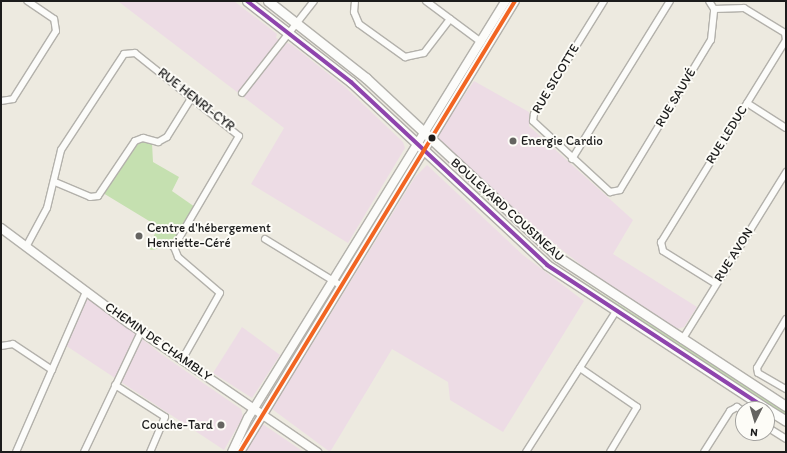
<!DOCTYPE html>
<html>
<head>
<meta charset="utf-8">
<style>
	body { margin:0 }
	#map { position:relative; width:787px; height:453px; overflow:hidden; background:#edeae0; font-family:Itim,sans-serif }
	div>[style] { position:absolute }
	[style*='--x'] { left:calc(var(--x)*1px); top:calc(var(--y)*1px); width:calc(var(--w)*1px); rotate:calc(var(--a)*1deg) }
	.built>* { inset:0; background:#eddce5 }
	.green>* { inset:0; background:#c5e0b0 }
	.roads { filter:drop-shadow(1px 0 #b3b1ab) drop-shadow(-1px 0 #b3b1ab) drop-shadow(0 1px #b3b1ab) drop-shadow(0 -1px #b3b1ab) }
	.street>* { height:6px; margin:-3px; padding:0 3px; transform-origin:3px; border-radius:3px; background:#fcfcfa }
	.secondary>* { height:8px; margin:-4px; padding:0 4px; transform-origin:4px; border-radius:4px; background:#fcfcfa }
	.primary>* { height:9px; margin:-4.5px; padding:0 4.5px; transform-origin:4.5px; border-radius:4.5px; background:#fcfcfa }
	.bus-1>* { height:4px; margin:-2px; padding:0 2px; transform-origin:2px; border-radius:2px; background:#8e44ad }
	.bus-2>* { height:4px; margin:-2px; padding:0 2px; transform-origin:2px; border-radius:2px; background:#f26522 }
	.dots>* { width:11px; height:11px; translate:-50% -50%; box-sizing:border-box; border:2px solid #fdfcf7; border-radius:50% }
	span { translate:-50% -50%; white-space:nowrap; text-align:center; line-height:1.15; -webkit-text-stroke:4px #fdfcf7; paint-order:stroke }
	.street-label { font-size:13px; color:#1c1c1c }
	.poi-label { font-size:13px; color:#1c1c1c }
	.left { translate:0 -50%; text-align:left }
	.right { translate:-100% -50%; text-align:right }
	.frame { position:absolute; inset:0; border:2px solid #1c1c1c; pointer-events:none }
	.north { position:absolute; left:735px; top:401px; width:40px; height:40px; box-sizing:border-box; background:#fdfcf7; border:1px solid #a3a29f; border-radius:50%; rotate:185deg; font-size:11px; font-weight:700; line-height:16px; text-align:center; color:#1c1c1c }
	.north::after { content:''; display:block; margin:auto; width:14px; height:18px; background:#656461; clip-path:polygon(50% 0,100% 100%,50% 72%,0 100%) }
</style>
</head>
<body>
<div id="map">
	<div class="built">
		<div style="clip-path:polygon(234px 1px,277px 34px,276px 38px,292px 45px,345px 87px,403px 142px,405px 148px,348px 243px,251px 184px,284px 128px,119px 2px)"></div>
		<div style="clip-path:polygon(474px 81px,529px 112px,529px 126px,633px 220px,613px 254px,697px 307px,684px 327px,677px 329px,589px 271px,530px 225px,439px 139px,439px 133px)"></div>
		<div style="clip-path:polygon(427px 165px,523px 255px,584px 301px,503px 432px,450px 400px,448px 382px,392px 349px,330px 452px,272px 409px,415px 177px)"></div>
		<div style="clip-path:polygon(87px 295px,161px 354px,241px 409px,243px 417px,224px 450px,65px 345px)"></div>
		<div style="clip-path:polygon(242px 327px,280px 355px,252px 398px,213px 373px)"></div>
		<div style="clip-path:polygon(262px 425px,264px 425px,304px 452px,244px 452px)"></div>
	</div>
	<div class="green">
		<div style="clip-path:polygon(140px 139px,152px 143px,153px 162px,179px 177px,172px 191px,195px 207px,173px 246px,151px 250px,147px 247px,159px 227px,103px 193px)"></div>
		<div style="clip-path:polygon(467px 184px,478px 192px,528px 241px,466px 185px)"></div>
		<div style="clip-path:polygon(568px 272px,786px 411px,786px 416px,595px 294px)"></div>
	</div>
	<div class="roads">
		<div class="street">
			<div style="--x:355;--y:1;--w:11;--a:95"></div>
			<div style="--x:354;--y:12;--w:13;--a:67"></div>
			<div style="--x:359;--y:24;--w:57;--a:35.7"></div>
			<div style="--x:405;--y:57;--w:19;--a:-12"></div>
			<div style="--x:424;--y:53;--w:43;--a:-52.6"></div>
			<div style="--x:426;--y:1;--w:69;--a:36.7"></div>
			<div style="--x:604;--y:1;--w:133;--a:121.8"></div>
			<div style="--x:534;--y:114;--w:7;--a:98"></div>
			<div style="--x:533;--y:121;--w:105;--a:42.7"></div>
			<div style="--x:610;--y:192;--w:10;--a:-11"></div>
			<div style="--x:620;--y:190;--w:175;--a:-58.8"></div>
			<div style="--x:711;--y:40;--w:31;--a:-84"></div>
			<div style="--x:714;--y:9;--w:9;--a:-122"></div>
			<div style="--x:714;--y:9;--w:30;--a:-2"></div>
			<div style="--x:744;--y:8;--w:48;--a:31.4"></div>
			<div style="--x:785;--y:33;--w:7;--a:82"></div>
			<div style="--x:786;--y:40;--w:238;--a:121.7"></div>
			<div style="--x:661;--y:242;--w:9;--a:77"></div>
			<div style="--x:663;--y:251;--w:62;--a:31.9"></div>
			<div style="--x:242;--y:93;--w:117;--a:-52"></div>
			<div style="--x:1;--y:101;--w:12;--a:-9"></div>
			<div style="--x:13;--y:99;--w:80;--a:-57.7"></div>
			<div style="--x:56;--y:31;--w:12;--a:-99"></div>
			<div style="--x:54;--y:19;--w:32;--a:-146"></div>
			<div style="--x:747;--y:103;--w:46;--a:32.7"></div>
			<div style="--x:572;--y:159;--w:186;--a:-58.2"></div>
			<div style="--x:55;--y:182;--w:38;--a:23"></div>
			<div style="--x:90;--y:197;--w:8;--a:-7"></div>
			<div style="--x:98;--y:196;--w:66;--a:-56.1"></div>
			<div style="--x:135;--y:141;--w:9;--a:-21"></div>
			<div style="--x:143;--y:138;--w:16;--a:15"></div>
			<div style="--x:158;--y:142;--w:10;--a:-29"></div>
			<div style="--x:167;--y:137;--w:47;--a:-58"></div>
			<div style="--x:265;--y:239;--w:88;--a:31.5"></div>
			<div style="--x:26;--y:247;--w:44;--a:-61.7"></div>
			<div style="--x:47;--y:208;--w:60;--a:-76.4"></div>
			<div style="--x:61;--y:150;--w:115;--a:-56.7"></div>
			<div style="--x:124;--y:54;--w:11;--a:-5"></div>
			<div style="--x:135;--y:53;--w:133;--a:38.6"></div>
			<div style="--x:239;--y:136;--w:129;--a:120.4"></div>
			<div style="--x:174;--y:247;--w:11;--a:68"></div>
			<div style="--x:178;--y:257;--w:55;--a:40.6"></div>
			<div style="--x:220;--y:293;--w:77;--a:119.6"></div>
			<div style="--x:786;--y:319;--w:57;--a:120.6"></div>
			<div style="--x:757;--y:368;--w:5;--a:79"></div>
			<div style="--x:758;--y:373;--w:32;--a:30"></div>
			<div style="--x:682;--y:340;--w:198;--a:-58.2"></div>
			<div style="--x:1;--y:346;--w:12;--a:-9"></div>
			<div style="--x:13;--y:344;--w:47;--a:33.7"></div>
			<div style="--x:580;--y:368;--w:69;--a:34.4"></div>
			<div style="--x:637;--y:407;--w:52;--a:121"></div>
			<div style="--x:115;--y:385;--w:59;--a:32.6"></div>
			<div style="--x:165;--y:417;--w:38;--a:113"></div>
			<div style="--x:767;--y:427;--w:22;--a:32"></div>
			<div style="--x:16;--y:452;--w:175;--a:-66.4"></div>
			<div style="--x:84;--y:452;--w:133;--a:-64.6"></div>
			<div style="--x:526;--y:452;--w:165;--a:-57.4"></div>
			<div style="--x:704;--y:452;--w:49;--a:-57.6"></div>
			<div style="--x:730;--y:411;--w:8;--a:-30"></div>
			<div style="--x:737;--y:407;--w:7;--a:34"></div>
		</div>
		<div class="secondary">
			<div style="--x:1;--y:228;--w:161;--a:36.7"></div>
			<div style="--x:130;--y:324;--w:227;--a:34.4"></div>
			<div style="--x:232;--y:452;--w:38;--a:-65"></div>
			<div style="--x:248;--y:418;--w:490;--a:-58.3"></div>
			<div style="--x:240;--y:452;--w:528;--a:-58.63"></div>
		</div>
		<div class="primary">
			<div style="--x:247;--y:1;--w:132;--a:37.9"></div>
			<div style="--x:351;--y:82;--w:268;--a:43"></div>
			<div style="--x:547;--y:265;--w:263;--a:33.2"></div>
			<div style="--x:268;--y:1;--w:125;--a:38.2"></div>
			<div style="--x:366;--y:78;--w:262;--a:43"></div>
			<div style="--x:558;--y:257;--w:272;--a:33.2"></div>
			<div style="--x:767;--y:409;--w:22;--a:32"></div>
		</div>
	</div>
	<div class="bus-1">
		<div style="--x:247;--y:1;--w:132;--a:37.9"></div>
		<div style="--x:351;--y:82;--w:268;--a:43"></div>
		<div style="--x:547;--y:265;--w:263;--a:33.2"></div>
	</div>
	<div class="bus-2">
		<div style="--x:240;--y:452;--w:528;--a:-58.63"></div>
	</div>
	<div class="dots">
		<div style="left:432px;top:138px;background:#1c1c1c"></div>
		<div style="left:513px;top:141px;background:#656461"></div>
		<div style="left:139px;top:236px;background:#656461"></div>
		<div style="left:221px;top:425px;background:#656461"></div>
	</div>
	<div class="street-label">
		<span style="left:556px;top:79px;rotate:-59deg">RUE SICOTTE</span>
		<span style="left:676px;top:98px;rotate:-59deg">RUE SAUVÉ</span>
		<span style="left:196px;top:100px;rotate:38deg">RUE HENRI-CYR</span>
		<span style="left:727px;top:135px;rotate:-58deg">RUE LEDUC</span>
		<span style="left:507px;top:210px;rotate:42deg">BOULEVARD COUSINEAU</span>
		<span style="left:734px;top:255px;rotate:-58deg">RUE AVON</span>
		<span style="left:158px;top:342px;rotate:35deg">CHEMIN DE CHAMBLY</span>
	</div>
	<div class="poi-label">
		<span class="left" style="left:521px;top:141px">Energie Cardio</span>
		<span class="left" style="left:147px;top:236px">Centre d'hébergement<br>Henriette-Céré</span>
		<span class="right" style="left:213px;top:425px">Couche-Tard</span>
	</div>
	<div class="frame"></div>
	<div class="north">N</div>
</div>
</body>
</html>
